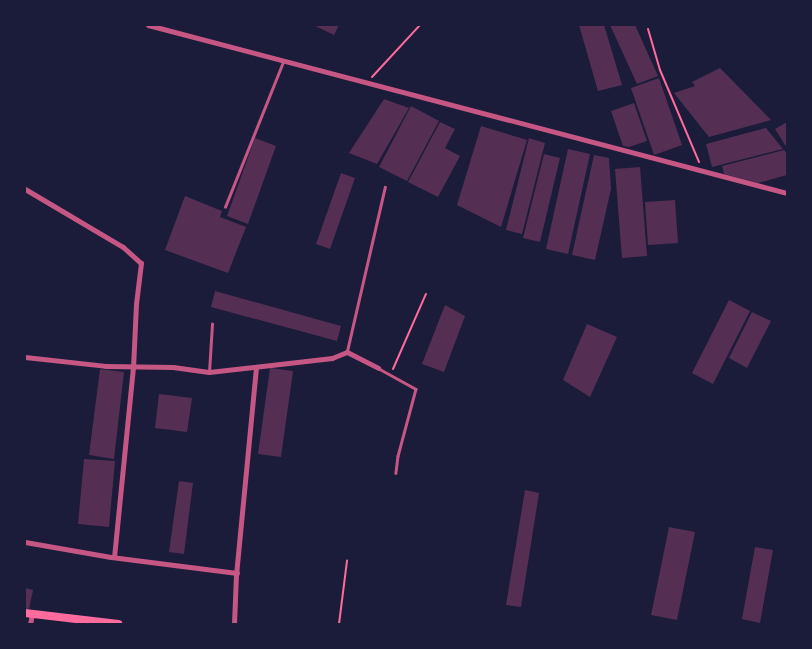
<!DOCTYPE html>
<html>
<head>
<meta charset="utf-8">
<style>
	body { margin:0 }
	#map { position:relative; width:812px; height:649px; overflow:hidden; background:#1b1b3a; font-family:Overpass,sans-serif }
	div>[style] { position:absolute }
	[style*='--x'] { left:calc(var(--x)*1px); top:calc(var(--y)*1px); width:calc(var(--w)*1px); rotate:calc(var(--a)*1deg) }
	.building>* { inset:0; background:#542f53 }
	.path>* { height:2px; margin:-1px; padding:0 1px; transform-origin:1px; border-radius:1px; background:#ff6b9d }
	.service>* { height:2.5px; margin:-1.25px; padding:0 1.25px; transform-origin:1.25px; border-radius:1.25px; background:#c65784 }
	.minor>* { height:5px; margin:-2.5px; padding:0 2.5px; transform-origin:2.5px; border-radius:2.5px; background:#c65784 }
	.primary>* { height:8px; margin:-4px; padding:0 4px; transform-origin:4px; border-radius:4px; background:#ff6b9d }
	span { translate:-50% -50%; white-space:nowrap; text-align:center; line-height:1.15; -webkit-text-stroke:5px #1b1b3a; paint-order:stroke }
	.frame { position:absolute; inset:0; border:26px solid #1b1b3a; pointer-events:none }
</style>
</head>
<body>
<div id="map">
	<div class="building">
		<div style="clip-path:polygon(313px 25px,339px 25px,334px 35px)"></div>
		<div style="clip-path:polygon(579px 25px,604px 25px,622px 85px,598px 91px)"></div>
		<div style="clip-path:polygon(610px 25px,635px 25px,658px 76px,637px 84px)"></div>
		<div style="clip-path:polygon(720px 68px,771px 120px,709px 137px,674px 93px,695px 86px,692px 82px)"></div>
		<div style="clip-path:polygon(659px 78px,682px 145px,654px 155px,631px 88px)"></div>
		<div style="clip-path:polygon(384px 99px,409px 108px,377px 164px,349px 153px)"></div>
		<div style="clip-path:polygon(634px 103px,647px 141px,629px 147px,623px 146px,611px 111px)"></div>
		<div style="clip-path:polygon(411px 106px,439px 121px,407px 181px,379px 167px)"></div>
		<div style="clip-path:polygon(440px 122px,455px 129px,445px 148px,460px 156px,438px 197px,408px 182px)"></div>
		<div style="clip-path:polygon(787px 122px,787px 148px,775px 129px)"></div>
		<div style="clip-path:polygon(481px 126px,527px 140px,501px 227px,457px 205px)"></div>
		<div style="clip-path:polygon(766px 128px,783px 149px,712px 167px,706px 144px)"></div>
		<div style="clip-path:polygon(255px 138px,276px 146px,248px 224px,227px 216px)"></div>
		<div style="clip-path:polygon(529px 138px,545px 143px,522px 234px,506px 230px)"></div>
		<div style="clip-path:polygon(568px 149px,590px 154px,568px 254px,546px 249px)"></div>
		<div style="clip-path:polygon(784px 150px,787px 154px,787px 175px,758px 183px,724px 174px,722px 166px)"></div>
		<div style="clip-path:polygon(544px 154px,560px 158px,540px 242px,523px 238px)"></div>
		<div style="clip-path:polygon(594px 155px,609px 158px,611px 189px,595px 260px,572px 255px)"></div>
		<div style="clip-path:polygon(640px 167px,647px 256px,622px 258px,615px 169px)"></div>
		<div style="clip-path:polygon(341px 173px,355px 178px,330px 249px,316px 244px)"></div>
		<div style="clip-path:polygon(185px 196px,222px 211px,220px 217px,246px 227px,228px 273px,165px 250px)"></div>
		<div style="clip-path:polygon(675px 200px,678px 243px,648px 245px,645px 202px)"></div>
		<div style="clip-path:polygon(215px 291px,341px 326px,337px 341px,211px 307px)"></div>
		<div style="clip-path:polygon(729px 300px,750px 311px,713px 384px,692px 373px)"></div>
		<div style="clip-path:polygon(445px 305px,465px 316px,444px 372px,422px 364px)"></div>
		<div style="clip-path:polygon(752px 312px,771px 321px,747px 368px,729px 358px)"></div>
		<div style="clip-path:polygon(587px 324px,617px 337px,590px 397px,563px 380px)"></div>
		<div style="clip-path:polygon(270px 368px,293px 371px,281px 457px,258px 454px)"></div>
		<div style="clip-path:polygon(100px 369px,124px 372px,114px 459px,89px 455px)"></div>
		<div style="clip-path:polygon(159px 394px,192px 398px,187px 432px,155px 428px)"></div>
		<div style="clip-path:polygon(84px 459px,115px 461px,109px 527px,78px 524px)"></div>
		<div style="clip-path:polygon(179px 481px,193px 483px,184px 554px,169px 552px)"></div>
		<div style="clip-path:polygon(525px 490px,539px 493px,521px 607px,506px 605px)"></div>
		<div style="clip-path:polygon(669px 527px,695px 532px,677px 620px,651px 615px)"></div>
		<div style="clip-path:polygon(755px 547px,773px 550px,760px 623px,742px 619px)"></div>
		<div style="clip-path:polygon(25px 588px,33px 590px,29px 609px,25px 609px)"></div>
	</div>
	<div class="path">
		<div style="--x:648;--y:29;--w:43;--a:73.7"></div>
		<div style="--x:660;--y:70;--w:100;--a:67"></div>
		<div style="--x:372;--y:77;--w:71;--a:-47.3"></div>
		<div style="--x:393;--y:369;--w:82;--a:-66.3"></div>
		<div style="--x:339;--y:624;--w:64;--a:-82.8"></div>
	</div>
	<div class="service">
		<div style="--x:225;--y:207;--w:156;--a:-68.2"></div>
		<div style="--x:347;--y:351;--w:168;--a:-77"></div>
		<div style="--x:378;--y:368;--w:43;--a:28.9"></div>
		<div style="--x:416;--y:389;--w:69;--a:105"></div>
		<div style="--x:398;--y:456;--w:17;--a:97"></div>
		<div style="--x:209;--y:372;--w:48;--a:-86.4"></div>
	</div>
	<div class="minor">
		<div style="--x:148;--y:25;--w:661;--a:14.73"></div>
		<div style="--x:25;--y:189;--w:114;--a:30.6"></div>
		<div style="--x:123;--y:247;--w:24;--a:42"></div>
		<div style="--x:141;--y:263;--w:41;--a:97"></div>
		<div style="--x:136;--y:304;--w:63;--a:92.7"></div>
		<div style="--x:133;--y:367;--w:191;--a:95.7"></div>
		<div style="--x:25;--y:357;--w:81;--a:6.3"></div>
		<div style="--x:106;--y:366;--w:67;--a:0.9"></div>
		<div style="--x:173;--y:367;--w:36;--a:8"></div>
		<div style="--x:209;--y:372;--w:124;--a:-6.5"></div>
		<div style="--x:332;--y:358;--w:16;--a:-22"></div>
		<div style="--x:347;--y:352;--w:35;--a:27"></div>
		<div style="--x:25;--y:542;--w:87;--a:9.9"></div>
		<div style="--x:111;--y:557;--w:127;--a:7.2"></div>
		<div style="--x:30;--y:624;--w:10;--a:-79"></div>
		<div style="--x:234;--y:624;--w:49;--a:-87.7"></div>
		<div style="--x:236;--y:575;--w:209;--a:-84.5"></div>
	</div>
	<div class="primary">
		<div style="--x:25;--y:613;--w:94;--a:6.7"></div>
	</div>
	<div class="frame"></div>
</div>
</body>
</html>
